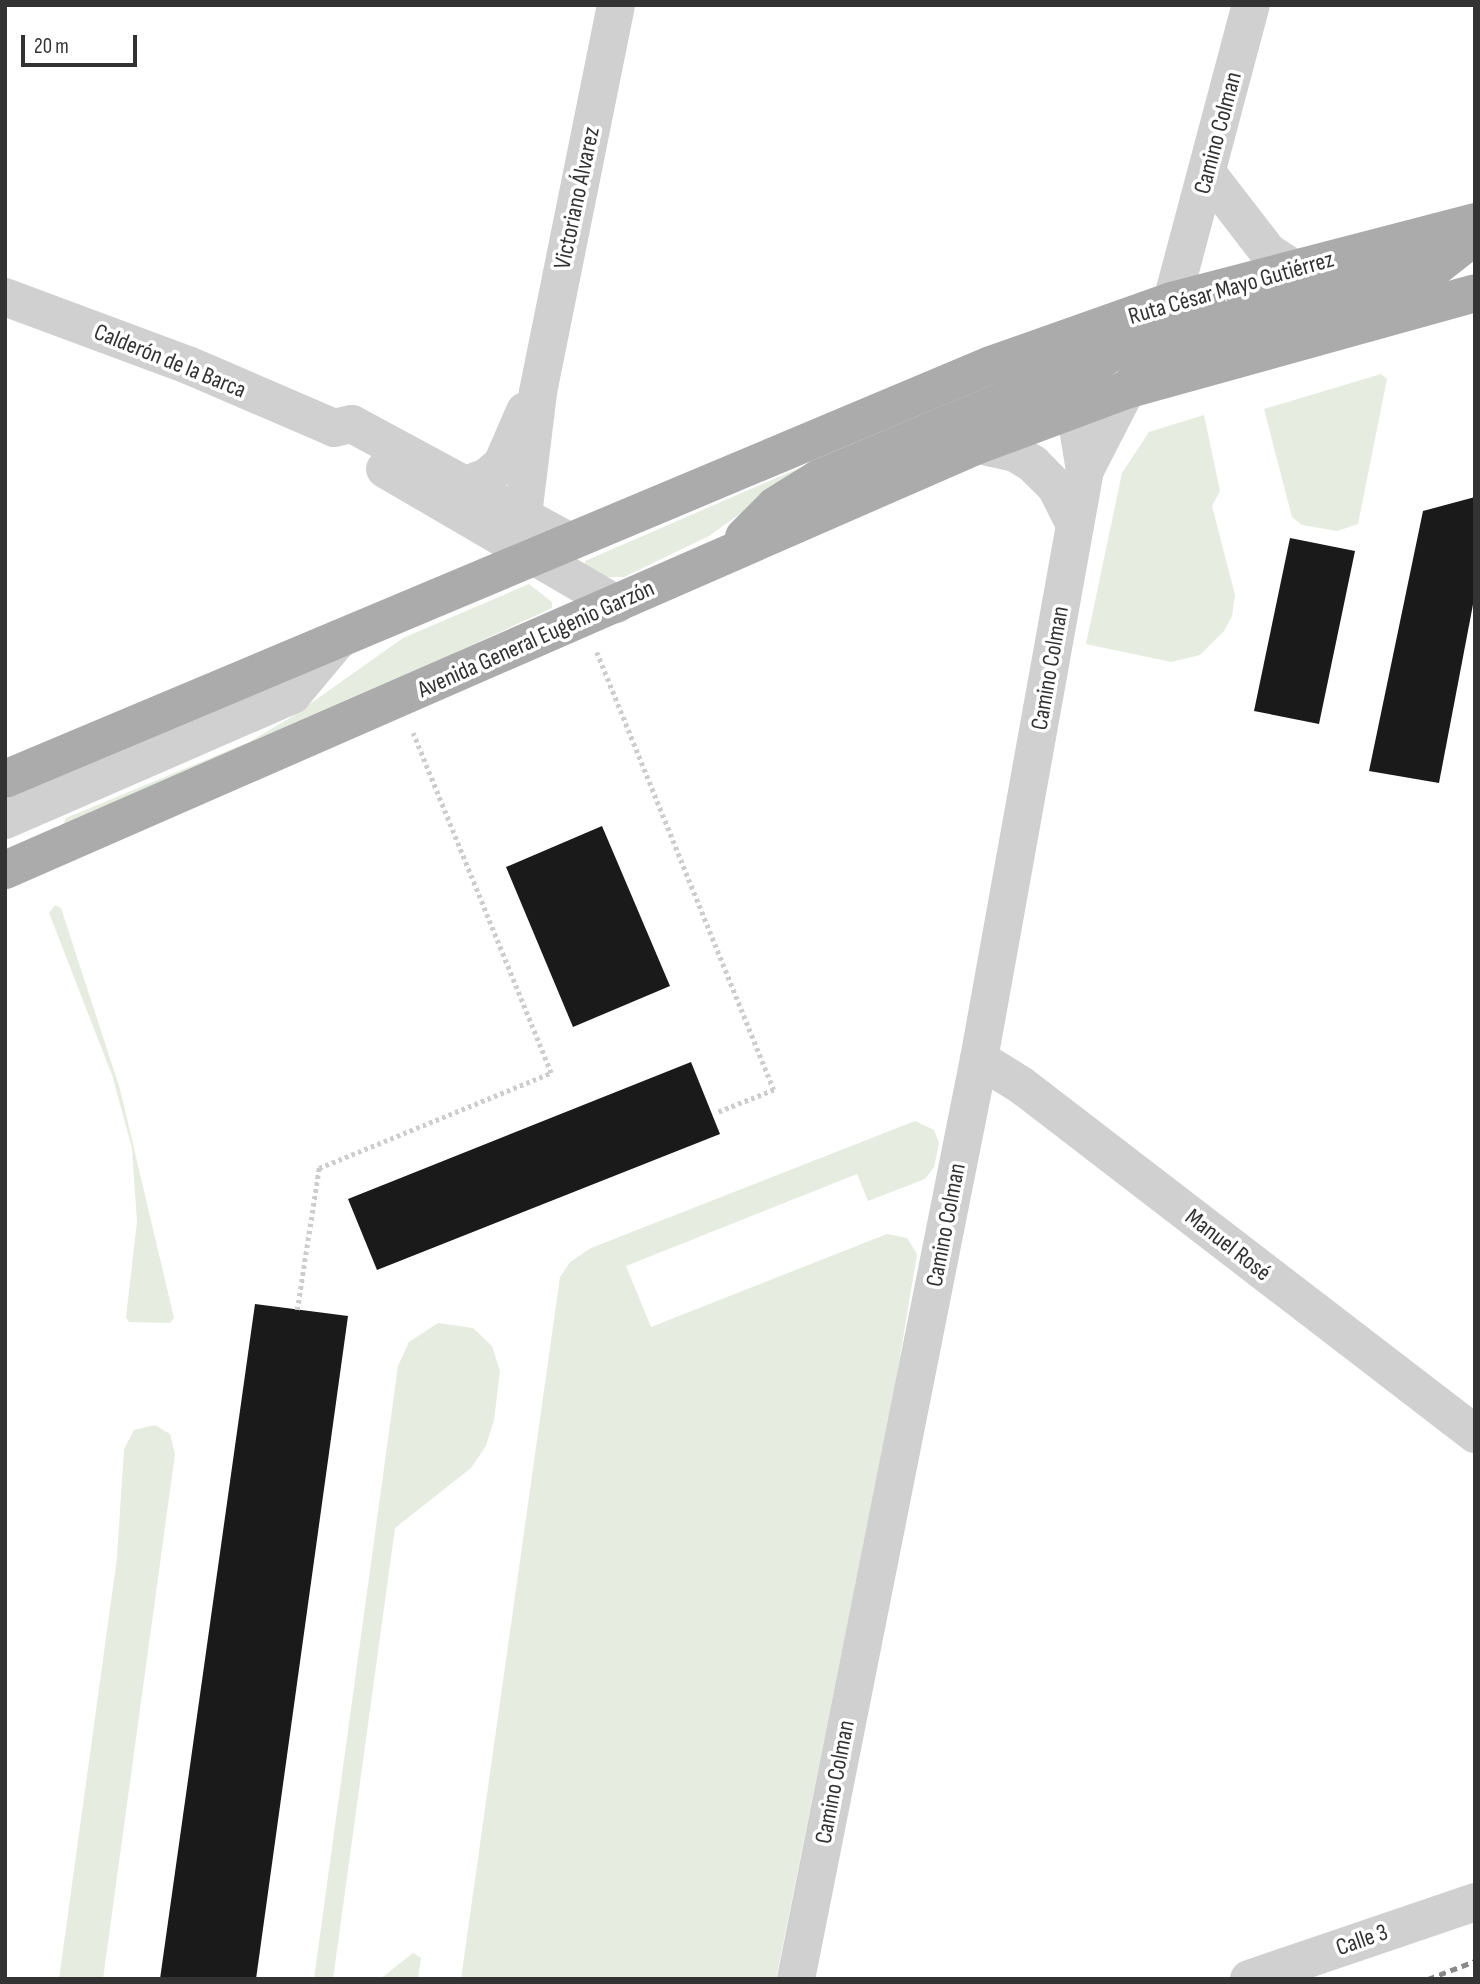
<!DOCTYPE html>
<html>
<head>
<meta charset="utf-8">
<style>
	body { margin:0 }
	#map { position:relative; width:1480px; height:1984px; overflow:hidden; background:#fff; font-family:"Sofia Sans Condensed",sans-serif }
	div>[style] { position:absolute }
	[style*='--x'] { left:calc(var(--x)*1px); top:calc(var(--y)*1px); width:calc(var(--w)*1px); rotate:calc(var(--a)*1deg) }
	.green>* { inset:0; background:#e6ecdf }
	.building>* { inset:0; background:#1a1a1a }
	.path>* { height:4.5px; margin-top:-2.25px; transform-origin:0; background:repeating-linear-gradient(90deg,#cdcdcd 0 3.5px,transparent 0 7px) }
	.minor>* { height:38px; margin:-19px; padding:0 19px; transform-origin:19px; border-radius:19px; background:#d0d0d0 }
	.major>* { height:38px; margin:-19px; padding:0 19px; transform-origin:19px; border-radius:19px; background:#ababab }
	.rail>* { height:5px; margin-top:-2.5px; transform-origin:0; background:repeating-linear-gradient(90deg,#888 0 7px,transparent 0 12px) }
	span { translate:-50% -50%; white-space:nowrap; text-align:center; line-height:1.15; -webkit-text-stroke:7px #fff; paint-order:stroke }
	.street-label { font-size:24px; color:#333 }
	.frame { position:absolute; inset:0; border:7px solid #333; pointer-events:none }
	.scale { position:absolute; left:21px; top:35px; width:116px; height:32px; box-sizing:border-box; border:4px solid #333; border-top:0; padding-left:9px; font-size:21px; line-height:24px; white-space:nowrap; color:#333; -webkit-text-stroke:5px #fff; paint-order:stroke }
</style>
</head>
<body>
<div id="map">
	<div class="green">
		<div style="clip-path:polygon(1381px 374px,1387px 379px,1358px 524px,1337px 531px,1302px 525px,1292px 517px,1264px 409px)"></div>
		<div style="clip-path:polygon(963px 397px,769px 493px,709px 536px,624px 577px,605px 577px,585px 565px,585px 561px)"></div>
		<div style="clip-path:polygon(1204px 415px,1220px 491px,1212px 506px,1235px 595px,1232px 616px,1224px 631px,1200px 655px,1171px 662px,1086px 644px,1122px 473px,1149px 432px)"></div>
		<div style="clip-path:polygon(529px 584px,552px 602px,552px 608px,71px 830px,62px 827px,66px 818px,249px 742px,290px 718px,403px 638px)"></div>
		<div style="clip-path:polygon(55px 905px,61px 908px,120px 1089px,174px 1318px,170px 1323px,129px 1322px,126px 1317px,137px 1222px,132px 1148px,112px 1075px,49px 913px)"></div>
		<div style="clip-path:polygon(915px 1121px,934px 1130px,939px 1143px,934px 1167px,925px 1179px,868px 1201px,857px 1174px,626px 1266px,651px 1327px,887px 1234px,907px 1238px,917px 1254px,895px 1387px,776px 1979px,461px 1979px,560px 1277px,570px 1262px,591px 1248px)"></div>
		<div style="clip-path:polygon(438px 1323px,473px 1328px,492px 1346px,500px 1371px,494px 1420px,486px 1446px,471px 1468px,395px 1528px,333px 1979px,314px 1979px,398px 1366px,409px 1342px)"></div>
		<div style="clip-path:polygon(155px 1425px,170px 1434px,175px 1454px,103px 1979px,59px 1979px,117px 1558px,124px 1449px,134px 1430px)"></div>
		<div style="clip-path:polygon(413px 1953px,421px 1958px,418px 1979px,380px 1979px)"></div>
	</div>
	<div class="building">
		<div style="clip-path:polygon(1475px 497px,1475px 594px,1439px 783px,1369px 771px,1423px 511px)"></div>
		<div style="clip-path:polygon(1290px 538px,1355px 551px,1319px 724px,1254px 711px)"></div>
		<div style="clip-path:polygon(602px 826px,670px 986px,573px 1027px,506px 867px)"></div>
		<div style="clip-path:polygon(691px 1062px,720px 1134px,377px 1270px,348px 1199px)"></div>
		<div style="clip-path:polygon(255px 1304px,348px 1316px,256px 1979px,160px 1979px)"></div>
	</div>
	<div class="path">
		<div style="--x:597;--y:652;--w:472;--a:68"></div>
		<div style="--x:774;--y:1090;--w:62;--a:158.4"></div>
		<div style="--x:297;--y:1310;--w:144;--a:-81.2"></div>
		<div style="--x:319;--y:1168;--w:251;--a:-22.3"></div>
		<div style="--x:551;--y:1073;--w:367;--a:-112.1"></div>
	</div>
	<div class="minor">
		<div style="--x:1208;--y:174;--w:98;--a:52.4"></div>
		<div style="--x:1268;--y:252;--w:31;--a:33"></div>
		<div style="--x:5;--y:297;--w:195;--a:20.4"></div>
		<div style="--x:188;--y:365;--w:159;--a:23.3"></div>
		<div style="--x:334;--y:428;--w:18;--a:-13"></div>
		<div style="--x:352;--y:424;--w:246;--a:28.4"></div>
		<div style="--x:978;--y:445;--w:38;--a:12"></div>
		<div style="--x:1015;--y:453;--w:21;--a:31"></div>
		<div style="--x:1033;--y:464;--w:33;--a:45"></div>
		<div style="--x:1056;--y:487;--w:42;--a:63.4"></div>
		<div style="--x:385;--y:469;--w:268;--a:30.3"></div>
		<div style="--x:1085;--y:470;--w:190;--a:-62.8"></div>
		<div style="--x:1172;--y:301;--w:306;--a:-75.1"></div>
		<div style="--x:468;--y:484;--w:20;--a:-20"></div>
		<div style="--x:487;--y:477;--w:20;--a:-41"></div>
		<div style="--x:502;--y:464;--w:58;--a:-66.5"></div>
		<div style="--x:523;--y:515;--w:124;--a:-83"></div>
		<div style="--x:538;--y:392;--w:395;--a:-78.6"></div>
		<div style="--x:5;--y:820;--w:313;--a:-23.5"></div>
		<div style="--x:292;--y:695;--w:72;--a:-50.1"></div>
		<div style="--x:979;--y:1059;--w:49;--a:31.8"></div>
		<div style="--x:1021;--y:1085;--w:573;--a:37.55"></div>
		<div style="--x:796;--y:1979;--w:938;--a:-78.75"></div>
		<div style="--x:979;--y:1059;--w:598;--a:-79.8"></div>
		<div style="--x:1085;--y:470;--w:43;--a:-99.5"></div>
		<div style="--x:1078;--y:428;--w:51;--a:-124.6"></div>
		<div style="--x:1249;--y:1979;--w:239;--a:-18.8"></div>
	</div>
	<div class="major">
		<div style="--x:1134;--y:382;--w:51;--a:-46.6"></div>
		<div style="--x:1169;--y:345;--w:16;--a:-30"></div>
		<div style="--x:1183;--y:337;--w:265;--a:-15.8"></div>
		<div style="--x:1438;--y:265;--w:47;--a:-38.1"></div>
		<div style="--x:744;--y:537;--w:44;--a:-45"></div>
		<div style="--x:775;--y:506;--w:53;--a:-31.9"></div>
		<div style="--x:820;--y:478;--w:304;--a:-22.9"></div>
		<div style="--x:1100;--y:360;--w:55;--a:-33.1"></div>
		<div style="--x:1146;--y:330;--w:23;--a:-47"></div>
		<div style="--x:5;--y:779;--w:1069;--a:-22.78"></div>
		<div style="--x:991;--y:365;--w:192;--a:-19.5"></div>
		<div style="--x:1172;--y:301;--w:313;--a:-14.6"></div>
		<div style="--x:5;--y:870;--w:1062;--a:-23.6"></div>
		<div style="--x:978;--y:445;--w:158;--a:-20.4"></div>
		<div style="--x:1126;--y:390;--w:362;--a:-15.5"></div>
	</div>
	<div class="rail">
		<div style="--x:1428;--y:1979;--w:50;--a:-21"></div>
	</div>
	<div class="street-label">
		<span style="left:1218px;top:133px;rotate:-75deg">Camino Colman</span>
		<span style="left:577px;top:198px;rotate:-78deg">Victoriano Álvarez</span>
		<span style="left:1231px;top:288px;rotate:-16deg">Ruta César Mayo Gutiérrez</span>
		<span style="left:170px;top:361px;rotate:22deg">Calderón de la Barca</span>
		<span style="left:536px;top:639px;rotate:-24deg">Avenida General Eugenio Garzón</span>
		<span style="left:1050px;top:668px;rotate:-80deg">Camino Colman</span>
		<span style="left:946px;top:1225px;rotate:-79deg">Camino Colman</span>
		<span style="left:1228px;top:1245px;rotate:38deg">Manuel Rosé</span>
		<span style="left:835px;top:1782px;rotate:-79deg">Camino Colman</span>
		<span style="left:1362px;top:1940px;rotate:-19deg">Calle 3</span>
	</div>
	<div class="frame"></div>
	<div class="scale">20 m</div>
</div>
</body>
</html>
